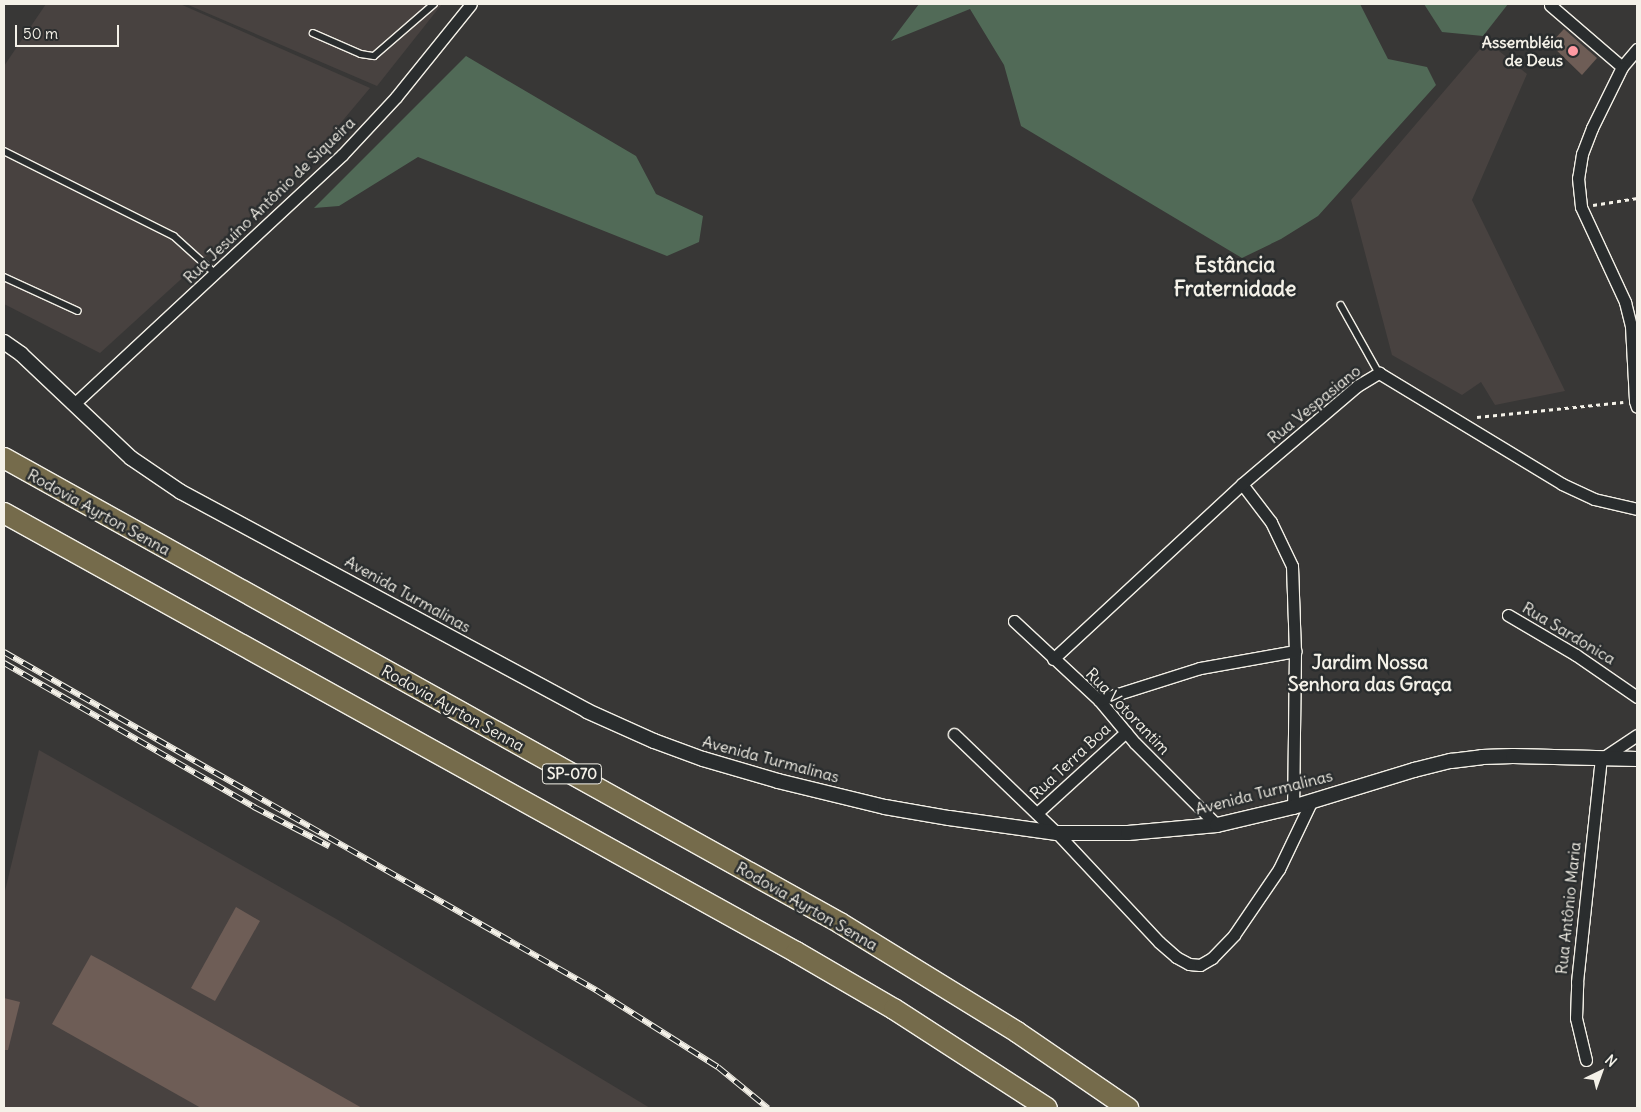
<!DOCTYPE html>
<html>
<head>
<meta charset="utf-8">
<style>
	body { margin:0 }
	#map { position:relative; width:1641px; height:1112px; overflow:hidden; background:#383736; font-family:Delius,sans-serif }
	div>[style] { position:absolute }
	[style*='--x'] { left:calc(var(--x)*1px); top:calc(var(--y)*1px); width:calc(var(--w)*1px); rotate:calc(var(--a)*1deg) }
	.built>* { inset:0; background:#484240 }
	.green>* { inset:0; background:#516a57 }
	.building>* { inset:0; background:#6e5d56 }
	.path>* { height:2.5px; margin-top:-1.25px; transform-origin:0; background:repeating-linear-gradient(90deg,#f4f1e8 0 4px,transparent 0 8px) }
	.roads { filter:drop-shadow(1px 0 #f4f1e8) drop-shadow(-1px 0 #f4f1e8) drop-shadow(0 1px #f4f1e8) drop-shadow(0 -1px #f4f1e8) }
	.service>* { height:5.5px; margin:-2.75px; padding:0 2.75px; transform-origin:2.75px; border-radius:2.75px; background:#2a2d2e }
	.minor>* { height:11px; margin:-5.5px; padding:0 5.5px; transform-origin:5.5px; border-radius:5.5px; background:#2a2d2e }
	.tertiary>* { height:14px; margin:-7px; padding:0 7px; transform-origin:7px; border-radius:7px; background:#2a2d2e }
	.motorway>* { height:20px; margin:-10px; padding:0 10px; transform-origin:10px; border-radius:10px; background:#756b4b }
	.rail>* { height:5.5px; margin-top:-2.75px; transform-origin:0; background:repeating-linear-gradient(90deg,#2a2d2e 0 11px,#f4f1e8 0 22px); box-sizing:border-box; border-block:1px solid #f4f1e8 }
	.dots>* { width:14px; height:14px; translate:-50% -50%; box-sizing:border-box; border:2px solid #2a2d2e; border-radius:50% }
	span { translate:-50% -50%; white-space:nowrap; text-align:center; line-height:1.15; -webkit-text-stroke:5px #2a2d2e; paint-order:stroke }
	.shield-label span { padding:1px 4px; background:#2a2d2e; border:1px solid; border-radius:4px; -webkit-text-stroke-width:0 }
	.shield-label { font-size:15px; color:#f4f1e8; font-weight:700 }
	.poi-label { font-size:16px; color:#f4f1e8; font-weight:700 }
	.right { translate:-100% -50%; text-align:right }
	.street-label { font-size:16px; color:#f4f1e8 }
	.quarter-label { font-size:19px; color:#f4f1e8; font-weight:700 }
	.district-label { font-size:21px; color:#f4f1e8; font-weight:700 }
	.frame { position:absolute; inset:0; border:5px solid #f4f1e8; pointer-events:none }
	.north { position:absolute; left:1576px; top:1047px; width:50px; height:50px; -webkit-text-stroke:4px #2a2d2e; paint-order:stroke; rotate:42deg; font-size:14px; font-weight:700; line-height:20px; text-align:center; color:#f4f1e8 }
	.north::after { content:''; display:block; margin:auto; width:18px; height:22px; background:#f4f1e8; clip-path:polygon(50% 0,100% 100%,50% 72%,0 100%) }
	.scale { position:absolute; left:15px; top:25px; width:104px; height:22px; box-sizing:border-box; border:2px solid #f4f1e8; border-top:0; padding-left:6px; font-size:15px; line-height:18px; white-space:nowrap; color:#f4f1e8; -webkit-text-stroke:4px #2a2d2e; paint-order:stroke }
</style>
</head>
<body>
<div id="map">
	<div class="built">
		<div style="clip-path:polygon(46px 4px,180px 4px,370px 88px,302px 169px,100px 353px,4px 304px,4px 66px)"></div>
		<div style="clip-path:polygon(186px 4px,442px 4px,377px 86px)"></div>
		<div style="clip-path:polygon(1487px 41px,1527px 74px,1472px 200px,1565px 391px,1495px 405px,1481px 382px,1462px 395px,1392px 355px,1351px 200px)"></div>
		<div style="clip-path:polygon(39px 750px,338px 920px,650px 1108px,4px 1108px,4px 895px)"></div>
	</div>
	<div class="green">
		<div style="clip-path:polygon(919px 4px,1360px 4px,1388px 59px,1427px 67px,1436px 85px,1318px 216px,1281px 239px,1242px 258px,1021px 126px,1004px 65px,970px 9px,891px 41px)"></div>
		<div style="clip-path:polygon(1424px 4px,1508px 4px,1483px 36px,1442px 32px)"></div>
		<div style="clip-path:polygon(466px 56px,636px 156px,656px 194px,703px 216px,699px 242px,667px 256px,418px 157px,339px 206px,314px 208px)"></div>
	</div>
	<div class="building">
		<div style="clip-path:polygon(1564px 29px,1597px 58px,1582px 75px,1550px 44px)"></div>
		<div style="clip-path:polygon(236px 907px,260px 921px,215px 1001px,191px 988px)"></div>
		<div style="clip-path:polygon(91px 955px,106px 963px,362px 1108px,201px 1108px,52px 1024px)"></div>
		<div style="clip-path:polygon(4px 998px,20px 1002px,8px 1050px,4px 1050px)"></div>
	</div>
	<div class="path">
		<div style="--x:1593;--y:205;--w:45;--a:-9"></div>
		<div style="--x:1477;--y:417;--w:147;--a:-5.9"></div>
	</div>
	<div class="roads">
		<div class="service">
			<div style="--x:313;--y:33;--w:52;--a:23.6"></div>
			<div style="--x:361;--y:54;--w:13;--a:9"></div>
			<div style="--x:374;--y:56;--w:79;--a:-40.9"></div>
			<div style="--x:4;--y:151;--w:190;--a:26.6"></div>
			<div style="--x:174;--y:236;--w:57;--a:42.1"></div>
			<div style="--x:4;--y:277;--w:81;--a:24.7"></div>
			<div style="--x:1341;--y:305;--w:78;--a:60.8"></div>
		</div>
		<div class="minor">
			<div style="--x:1550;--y:5;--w:95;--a:40.7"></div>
			<div style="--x:1637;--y:49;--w:23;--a:130"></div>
			<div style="--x:1622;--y:67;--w:68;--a:116.2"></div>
			<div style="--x:1592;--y:128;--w:28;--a:111"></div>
			<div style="--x:1582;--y:154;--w:24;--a:99"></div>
			<div style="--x:1578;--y:178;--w:29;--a:84"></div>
			<div style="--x:1581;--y:207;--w:105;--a:65.1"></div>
			<div style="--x:1625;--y:302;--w:25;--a:76"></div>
			<div style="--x:1631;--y:326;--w:75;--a:86.9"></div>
			<div style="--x:1635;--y:401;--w:6;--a:72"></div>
			<div style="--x:74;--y:404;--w:366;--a:-42.9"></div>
			<div style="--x:342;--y:155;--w:79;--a:-47"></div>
			<div style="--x:396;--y:97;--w:119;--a:-51.1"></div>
			<div style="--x:1242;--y:484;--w:48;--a:52.7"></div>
			<div style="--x:1271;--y:522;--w:49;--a:64.5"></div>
			<div style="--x:1292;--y:566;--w:85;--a:88"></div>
			<div style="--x:1295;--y:651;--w:156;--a:90.7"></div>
			<div style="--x:1508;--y:615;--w:79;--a:30.5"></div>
			<div style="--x:1576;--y:655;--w:74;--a:34.5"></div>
			<div style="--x:1014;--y:621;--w:116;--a:42.9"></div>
			<div style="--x:1099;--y:700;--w:56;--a:50.1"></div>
			<div style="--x:1135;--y:743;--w:116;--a:45"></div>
			<div style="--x:1053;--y:659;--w:258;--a:-42.8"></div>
			<div style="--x:1242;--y:484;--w:151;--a:-40.4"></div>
			<div style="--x:1357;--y:386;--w:26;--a:-31"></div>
			<div style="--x:1379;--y:373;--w:214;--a:31.2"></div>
			<div style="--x:1562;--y:484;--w:35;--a:25"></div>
			<div style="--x:1594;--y:499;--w:44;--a:13.1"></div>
			<div style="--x:1099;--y:700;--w:106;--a:-17.6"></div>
			<div style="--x:1200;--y:668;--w:97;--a:-10.1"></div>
			<div style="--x:954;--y:734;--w:143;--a:43.9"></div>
			<div style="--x:1057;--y:833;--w:149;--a:46.9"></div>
			<div style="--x:1159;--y:942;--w:23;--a:41"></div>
			<div style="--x:1176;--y:957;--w:15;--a:28"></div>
			<div style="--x:1189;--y:964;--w:11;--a:5"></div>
			<div style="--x:1200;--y:965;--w:14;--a:-30"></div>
			<div style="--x:1212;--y:958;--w:32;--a:-46"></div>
			<div style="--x:1234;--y:935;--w:80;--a:-55.7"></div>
			<div style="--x:1279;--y:869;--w:76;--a:-64.4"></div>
			<div style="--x:1037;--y:813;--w:120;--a:-42.3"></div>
			<div style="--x:1586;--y:1060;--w:43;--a:-103.4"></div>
			<div style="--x:1576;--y:1018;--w:36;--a:-88"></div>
			<div style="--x:1577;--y:982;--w:224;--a:-83.9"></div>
			<div style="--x:1601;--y:759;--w:43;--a:-33.7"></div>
		</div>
		<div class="tertiary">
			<div style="--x:4;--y:342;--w:21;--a:35"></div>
			<div style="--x:21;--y:354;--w:151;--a:43.4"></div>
			<div style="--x:131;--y:458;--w:60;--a:34.2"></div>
			<div style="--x:181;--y:492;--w:461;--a:28.3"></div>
			<div style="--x:587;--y:711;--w:73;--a:24.1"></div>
			<div style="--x:654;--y:741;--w:52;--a:20.2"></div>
			<div style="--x:703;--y:759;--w:78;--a:16.3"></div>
			<div style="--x:778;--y:781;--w:110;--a:13.7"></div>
			<div style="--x:885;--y:807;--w:65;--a:9.8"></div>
			<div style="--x:949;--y:818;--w:109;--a:7.9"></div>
			<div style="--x:1057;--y:833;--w:71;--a:0"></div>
			<div style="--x:1128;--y:833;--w:89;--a:-5.1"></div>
			<div style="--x:1217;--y:825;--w:78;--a:-13.3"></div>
			<div style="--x:1293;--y:807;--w:127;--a:-17"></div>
			<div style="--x:1414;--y:770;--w:38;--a:-14"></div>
			<div style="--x:1451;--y:761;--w:31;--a:-7"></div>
			<div style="--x:1482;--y:757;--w:31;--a:-2"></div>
			<div style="--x:1513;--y:756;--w:124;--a:1.4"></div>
		</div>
		<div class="motorway">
			<div style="--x:4;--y:458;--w:957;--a:29.08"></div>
			<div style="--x:840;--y:923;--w:208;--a:31.6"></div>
			<div style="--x:1017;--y:1032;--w:135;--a:34.4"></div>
			<div style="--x:4;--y:513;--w:906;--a:29"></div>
			<div style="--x:796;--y:952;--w:113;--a:30.2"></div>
			<div style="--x:894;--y:1009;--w:182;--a:32.9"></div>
		</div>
	</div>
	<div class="rail">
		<div style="--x:4;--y:652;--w:682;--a:29.72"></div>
		<div style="--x:596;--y:990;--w:144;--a:32.3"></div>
		<div style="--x:718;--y:1067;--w:65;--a:39.4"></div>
		<div style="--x:4;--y:663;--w:289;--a:29.9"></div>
		<div style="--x:254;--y:807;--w:85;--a:27.5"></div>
	</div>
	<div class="dots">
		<div style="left:1573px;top:51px;background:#ff9aa2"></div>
	</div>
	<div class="shield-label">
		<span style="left:572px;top:774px">SP-070</span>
	</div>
	<div class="poi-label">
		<span class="right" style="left:1563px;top:51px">Assembléia<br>de Deus</span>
	</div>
	<div class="street-label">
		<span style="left:269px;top:200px;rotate:-44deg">Rua Jesuíno Antônio de Siqueira</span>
		<span style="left:1314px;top:404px;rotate:-39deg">Rua Vespasiano</span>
		<span style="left:99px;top:512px;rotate:29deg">Rodovia Ayrton Senna</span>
		<span style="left:408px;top:594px;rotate:29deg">Avenida Turmalinas</span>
		<span style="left:1569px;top:633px;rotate:31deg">Rua Sardonica</span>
		<span style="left:453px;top:708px;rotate:29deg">Rodovia Ayrton Senna</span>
		<span style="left:1128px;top:711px;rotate:46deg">Rua Votorantim</span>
		<span style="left:771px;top:759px;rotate:15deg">Avenida Turmalinas</span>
		<span style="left:1070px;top:761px;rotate:-43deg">Rua Terra Boa</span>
		<span style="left:1264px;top:792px;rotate:-14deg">Avenida Turmalinas</span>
		<span style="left:807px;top:906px;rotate:30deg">Rodovia Ayrton Senna</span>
		<span style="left:1568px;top:908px;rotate:-84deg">Rua Antônio Maria</span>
	</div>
	<div class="quarter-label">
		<span style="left:1370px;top:674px">Jardim Nossa<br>Senhora das Graça</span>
	</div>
	<div class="district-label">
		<span style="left:1235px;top:277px">Estância<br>Fraternidade</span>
	</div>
	<div class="frame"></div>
	<div class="north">N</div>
	<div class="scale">50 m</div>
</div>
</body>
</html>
